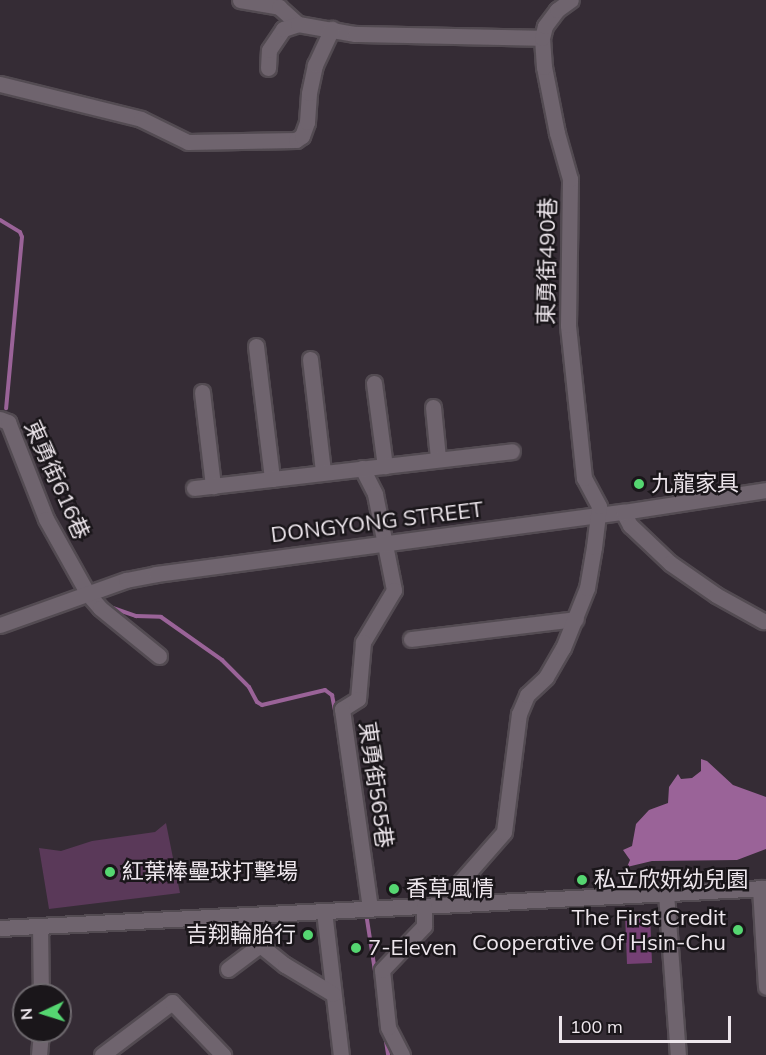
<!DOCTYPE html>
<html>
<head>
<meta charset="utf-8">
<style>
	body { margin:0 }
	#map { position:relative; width:766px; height:1055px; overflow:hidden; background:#352c35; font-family:Mulish,"Noto Sans TC",sans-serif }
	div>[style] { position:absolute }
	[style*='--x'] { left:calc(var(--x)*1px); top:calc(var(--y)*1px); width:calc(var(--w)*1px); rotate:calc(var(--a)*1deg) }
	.green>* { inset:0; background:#5a3959 }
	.water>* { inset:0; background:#9a6398 }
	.stream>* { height:4px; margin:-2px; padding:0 2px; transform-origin:2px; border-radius:2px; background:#9a6398 }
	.building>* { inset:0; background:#754074 }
	.roads { filter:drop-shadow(2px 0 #534b52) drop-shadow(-2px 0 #534b52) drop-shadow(0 2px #534b52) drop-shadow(0 -2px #534b52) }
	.minor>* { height:15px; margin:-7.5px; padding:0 7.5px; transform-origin:7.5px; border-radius:7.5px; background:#6f646e }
	.dots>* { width:16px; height:16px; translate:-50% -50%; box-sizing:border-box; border:3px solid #1a161a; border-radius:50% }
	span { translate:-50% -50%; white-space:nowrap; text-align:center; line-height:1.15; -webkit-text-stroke:5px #1a161a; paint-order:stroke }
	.street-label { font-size:22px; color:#ede6ec }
	.poi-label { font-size:22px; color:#ede6ec }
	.left { translate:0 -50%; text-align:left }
	.right { translate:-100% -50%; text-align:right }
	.north { position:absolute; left:12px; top:983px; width:60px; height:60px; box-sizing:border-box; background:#1a161a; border:2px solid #6e696e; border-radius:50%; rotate:266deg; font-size:16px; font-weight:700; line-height:24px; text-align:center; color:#ede6ec }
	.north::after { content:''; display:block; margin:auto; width:21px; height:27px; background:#55d671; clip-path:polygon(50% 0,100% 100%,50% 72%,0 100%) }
	.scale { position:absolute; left:559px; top:1016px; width:172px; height:27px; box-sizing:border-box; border:3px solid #ede6ec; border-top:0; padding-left:8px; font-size:18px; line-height:21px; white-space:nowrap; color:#ede6ec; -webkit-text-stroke:4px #1a161a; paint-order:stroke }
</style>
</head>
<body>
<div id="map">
	<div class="green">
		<div style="clip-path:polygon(166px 823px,180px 893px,49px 909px,39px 848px,61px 851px,92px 841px,155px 832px)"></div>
	</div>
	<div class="water">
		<div style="clip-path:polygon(701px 759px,707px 761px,733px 785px,766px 797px,766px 849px,737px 860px,652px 861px,627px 867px,630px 860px,623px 850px,632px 846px,636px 824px,649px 810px,668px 803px,669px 787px,678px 774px,681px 779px,692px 778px,701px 771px)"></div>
	</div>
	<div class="stream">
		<div style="--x:0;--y:220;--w:23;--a:31"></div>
		<div style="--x:20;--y:232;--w:5;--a:68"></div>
		<div style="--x:22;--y:237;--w:172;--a:95.3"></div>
		<div style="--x:107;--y:606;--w:31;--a:19"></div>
		<div style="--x:136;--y:616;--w:25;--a:2"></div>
		<div style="--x:161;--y:617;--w:75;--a:35.2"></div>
		<div style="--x:222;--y:660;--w:38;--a:45"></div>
		<div style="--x:249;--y:687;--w:17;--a:62"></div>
		<div style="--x:257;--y:702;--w:6;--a:31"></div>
		<div style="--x:262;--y:705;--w:65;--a:-13.4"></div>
		<div style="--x:325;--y:690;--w:9;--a:36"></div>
		<div style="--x:332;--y:695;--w:21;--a:79"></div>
		<div style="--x:366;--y:913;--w:59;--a:81.2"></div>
		<div style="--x:385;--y:1035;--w:20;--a:81"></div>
	</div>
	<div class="building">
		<div style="clip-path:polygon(650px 913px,652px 963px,627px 964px,625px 914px)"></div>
	</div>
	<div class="roads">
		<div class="minor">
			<div style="--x:240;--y:0;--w:40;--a:10"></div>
			<div style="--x:279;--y:7;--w:25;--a:42"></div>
			<div style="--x:268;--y:68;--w:18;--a:-87"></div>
			<div style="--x:269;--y:50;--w:25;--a:-56"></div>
			<div style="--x:283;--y:29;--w:16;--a:-18"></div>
			<div style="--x:298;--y:24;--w:58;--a:10"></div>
			<div style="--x:355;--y:34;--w:187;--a:1.2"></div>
			<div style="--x:0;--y:84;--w:145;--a:13.9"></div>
			<div style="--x:141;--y:119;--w:52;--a:26.1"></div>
			<div style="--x:188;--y:142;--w:108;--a:-1.1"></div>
			<div style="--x:296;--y:140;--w:7;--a:-34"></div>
			<div style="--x:302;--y:136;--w:15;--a:-70"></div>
			<div style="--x:307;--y:122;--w:29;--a:-86"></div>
			<div style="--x:309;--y:93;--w:29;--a:-78"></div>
			<div style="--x:315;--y:65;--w:40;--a:-65"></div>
			<div style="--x:256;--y:346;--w:134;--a:83.1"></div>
			<div style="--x:310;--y:359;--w:114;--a:83.4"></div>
			<div style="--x:374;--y:383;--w:84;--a:82.5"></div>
			<div style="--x:202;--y:392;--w:95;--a:83.3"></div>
			<div style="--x:433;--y:407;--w:51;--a:84.4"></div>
			<div style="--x:0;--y:419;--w:9;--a:21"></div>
			<div style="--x:8;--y:422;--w:104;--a:68.6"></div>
			<div style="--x:46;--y:519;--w:86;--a:60.8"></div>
			<div style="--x:88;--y:594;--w:18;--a:49"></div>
			<div style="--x:100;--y:608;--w:76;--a:39.1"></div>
			<div style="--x:362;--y:468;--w:29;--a:63"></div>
			<div style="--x:375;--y:494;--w:98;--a:78.8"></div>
			<div style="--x:394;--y:590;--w:61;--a:120.8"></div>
			<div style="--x:363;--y:642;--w:57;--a:95"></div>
			<div style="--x:358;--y:699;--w:19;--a:148"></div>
			<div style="--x:342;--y:709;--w:202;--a:82"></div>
			<div style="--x:194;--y:488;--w:320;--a:-6.6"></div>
			<div style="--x:623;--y:512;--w:15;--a:62"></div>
			<div style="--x:630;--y:525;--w:55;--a:43.5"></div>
			<div style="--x:670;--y:563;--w:56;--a:34.8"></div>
			<div style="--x:716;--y:595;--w:54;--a:29"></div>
			<div style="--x:0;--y:625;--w:134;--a:-19.7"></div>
			<div style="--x:126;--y:580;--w:31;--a:-11"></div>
			<div style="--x:156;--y:574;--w:471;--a:-7.6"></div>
			<div style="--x:623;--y:512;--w:145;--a:-8.7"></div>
			<div style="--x:411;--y:639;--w:166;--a:-6.9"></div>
			<div style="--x:760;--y:888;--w:99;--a:86.5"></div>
			<div style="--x:666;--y:893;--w:162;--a:85.8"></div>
			<div style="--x:453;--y:904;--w:16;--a:-83"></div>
			<div style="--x:455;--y:888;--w:74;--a:-48.8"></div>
			<div style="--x:504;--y:832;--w:119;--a:-82.8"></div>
			<div style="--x:519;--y:714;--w:21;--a:-67"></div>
			<div style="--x:527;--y:695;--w:26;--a:-43"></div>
			<div style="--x:546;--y:677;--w:34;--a:-60"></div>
			<div style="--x:563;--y:648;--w:65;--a:-68.2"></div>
			<div style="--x:587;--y:588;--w:42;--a:-80.3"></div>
			<div style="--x:594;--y:547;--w:41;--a:-83"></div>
			<div style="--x:599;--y:506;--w:32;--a:-118"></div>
			<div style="--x:584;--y:478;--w:154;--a:-96"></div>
			<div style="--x:568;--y:325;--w:146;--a:-89.2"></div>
			<div style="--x:570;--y:179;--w:48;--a:-105.8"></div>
			<div style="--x:557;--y:133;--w:67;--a:-101.1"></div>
			<div style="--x:544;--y:67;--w:29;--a:-94"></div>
			<div style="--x:542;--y:38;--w:12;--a:-76"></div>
			<div style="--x:545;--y:26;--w:20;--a:-53"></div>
			<div style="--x:557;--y:10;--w:17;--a:-36"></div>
			<div style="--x:324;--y:911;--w:145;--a:83.3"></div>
			<div style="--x:40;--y:926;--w:69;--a:89.2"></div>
			<div style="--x:0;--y:928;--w:767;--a:-2.99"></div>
			<div style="--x:228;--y:969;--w:40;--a:-37"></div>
			<div style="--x:260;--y:945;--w:32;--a:39"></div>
			<div style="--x:285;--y:965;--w:56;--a:31.1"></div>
			<div style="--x:39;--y:1055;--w:24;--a:-85"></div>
			<div style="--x:102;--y:1055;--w:88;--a:-37.1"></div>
			<div style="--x:172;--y:1002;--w:74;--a:46.1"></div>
			<div style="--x:402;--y:1055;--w:31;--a:-117"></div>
			<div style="--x:388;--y:1027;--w:57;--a:-96"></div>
			<div style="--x:382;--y:970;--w:61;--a:-46.3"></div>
			<div style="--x:424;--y:926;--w:20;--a:-90"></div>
		</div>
	</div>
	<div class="dots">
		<div style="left:639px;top:484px;background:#55d671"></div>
		<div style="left:110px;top:872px;background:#55d671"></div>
		<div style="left:582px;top:880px;background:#55d671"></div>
		<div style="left:394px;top:889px;background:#55d671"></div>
		<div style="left:738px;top:930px;background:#55d671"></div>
		<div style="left:308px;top:935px;background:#55d671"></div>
		<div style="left:356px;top:948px;background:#55d671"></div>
	</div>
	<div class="street-label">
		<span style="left:547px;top:261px;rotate:-89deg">東勇街490巷</span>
		<span style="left:57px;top:480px;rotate:66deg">東勇街616巷</span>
		<span style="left:377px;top:522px;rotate:-7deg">DONGYONG STREET</span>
		<span style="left:376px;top:785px;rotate:82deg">東勇街565巷</span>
	</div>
	<div class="poi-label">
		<span class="left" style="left:651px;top:484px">九龍家具</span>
		<span class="left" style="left:122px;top:872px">紅葉棒壘球打擊場</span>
		<span class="left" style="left:594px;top:880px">私立欣妍幼兒園</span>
		<span class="left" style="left:406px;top:889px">香草風情</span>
		<span class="right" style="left:726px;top:930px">The First Credit<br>Cooperative Of Hsin-Chu</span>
		<span class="right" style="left:296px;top:935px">吉翔輪胎行</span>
		<span class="left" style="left:368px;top:948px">7-Eleven</span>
	</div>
	<div class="north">N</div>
	<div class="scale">100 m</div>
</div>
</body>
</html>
